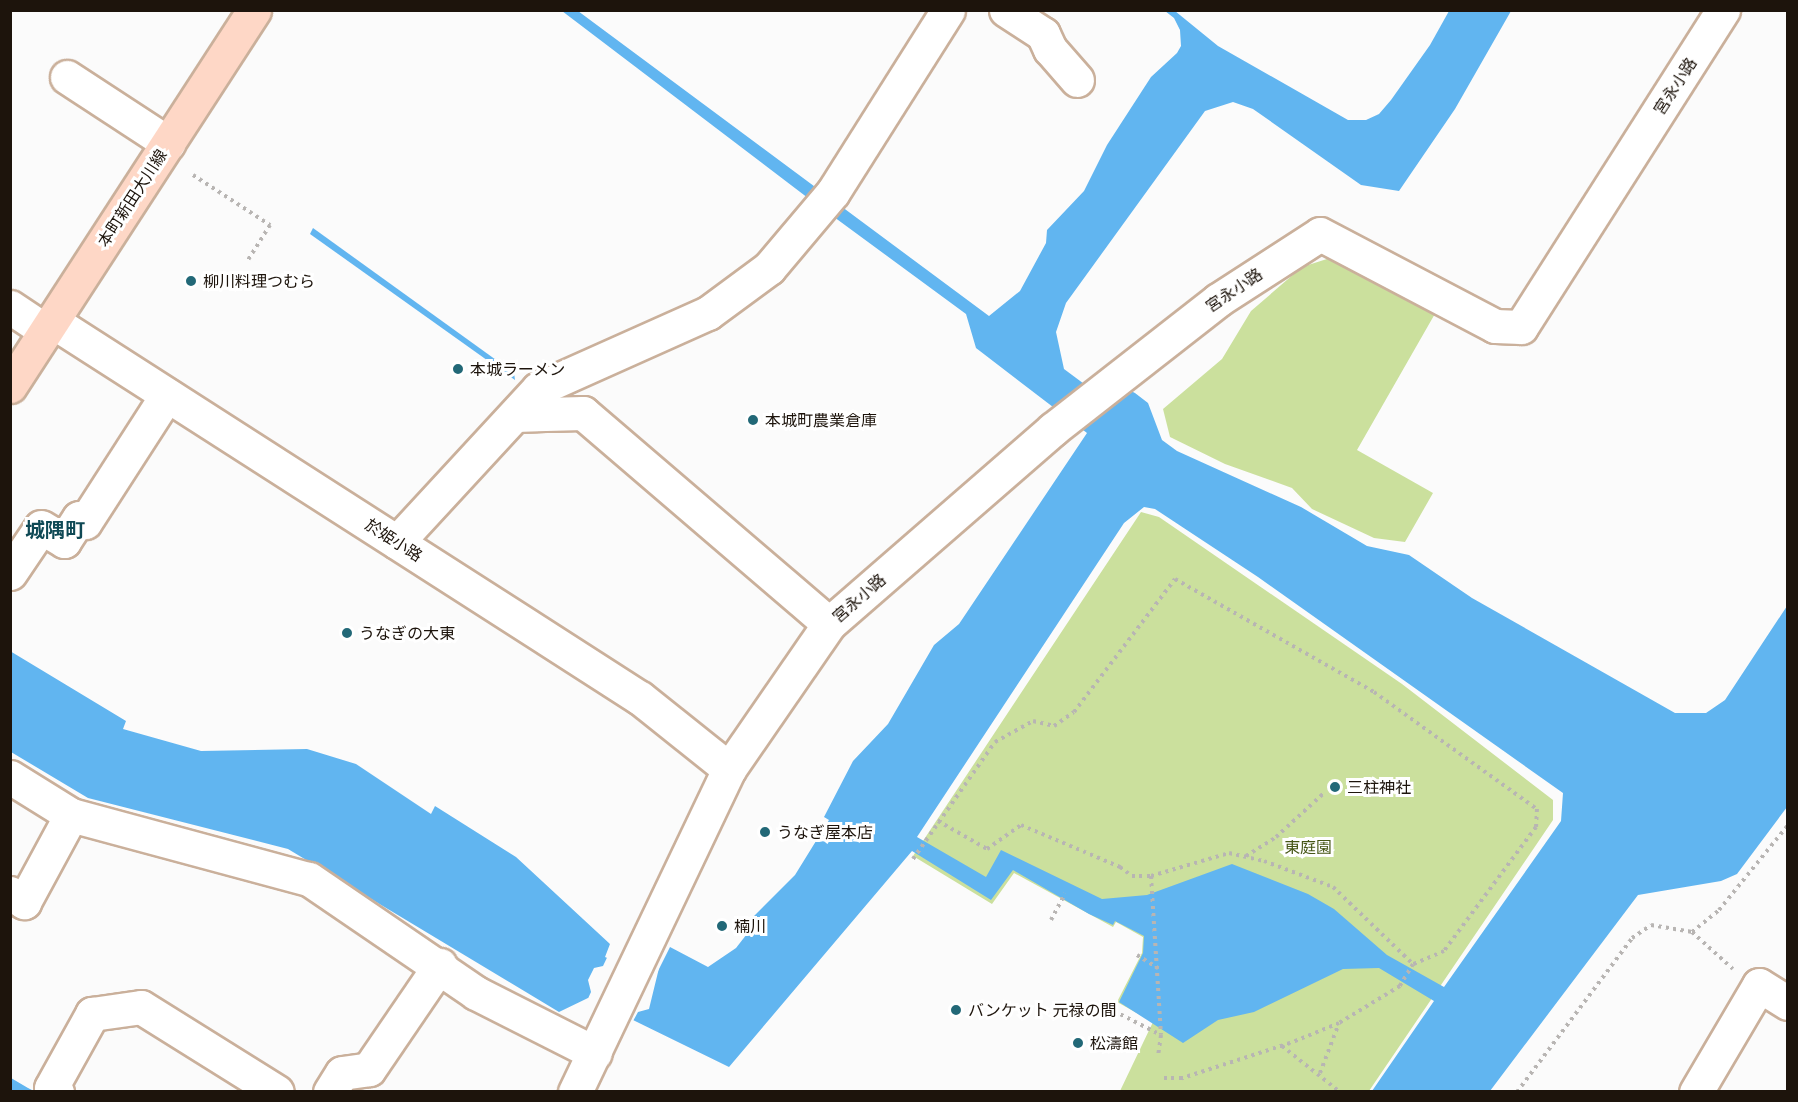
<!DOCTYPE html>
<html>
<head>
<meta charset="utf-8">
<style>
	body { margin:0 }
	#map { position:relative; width:1798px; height:1102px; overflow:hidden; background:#fbfbfb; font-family:"IBM Plex Sans","Noto Sans JP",sans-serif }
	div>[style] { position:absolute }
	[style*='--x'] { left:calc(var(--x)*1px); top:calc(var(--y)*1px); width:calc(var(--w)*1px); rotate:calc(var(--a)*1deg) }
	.green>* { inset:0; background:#cbe09d }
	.water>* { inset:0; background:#61b5f0 }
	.pier>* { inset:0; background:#fbfbfb }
	.path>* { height:4px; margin-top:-2px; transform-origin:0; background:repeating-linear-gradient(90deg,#b8b5b3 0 3px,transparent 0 7.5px) }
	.roads { filter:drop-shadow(2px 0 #cab09b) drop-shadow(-2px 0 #cab09b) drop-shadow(0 2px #cab09b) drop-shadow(0 -2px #cab09b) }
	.minor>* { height:33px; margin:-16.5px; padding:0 16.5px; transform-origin:16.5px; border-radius:16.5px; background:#fff }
	.major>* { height:33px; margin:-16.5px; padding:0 16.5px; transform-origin:16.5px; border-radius:16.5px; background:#fed7c6 }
	.dots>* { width:16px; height:16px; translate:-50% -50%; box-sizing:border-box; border:3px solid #fff; border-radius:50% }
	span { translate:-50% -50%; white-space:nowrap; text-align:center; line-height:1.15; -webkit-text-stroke:6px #fff; paint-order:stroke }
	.street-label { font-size:16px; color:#1d140c }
	.poi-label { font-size:16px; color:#1d140c }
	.left { translate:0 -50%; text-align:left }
	.park-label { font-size:16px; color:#475717 }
	.quarter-label { font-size:20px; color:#0f4955; font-weight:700 }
	.frame { position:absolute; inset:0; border:12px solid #1d140c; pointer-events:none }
</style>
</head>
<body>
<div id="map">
	<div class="green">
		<div style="clip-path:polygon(1330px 258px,1436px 312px,1357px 450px,1433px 493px,1405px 542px,1374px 538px,1312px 509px,1292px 488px,1225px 464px,1170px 437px,1163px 409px,1222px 359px,1251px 311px,1302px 267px)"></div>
		<div style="clip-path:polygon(1141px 512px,1159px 517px,1402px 684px,1553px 800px,1553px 820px,1369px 1091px,1120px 1091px,1153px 1022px,1117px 1002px,1142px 953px,1143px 937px,1116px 922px,1113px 927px,1014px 873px,992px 904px,913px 856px)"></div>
	</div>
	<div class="water">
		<div style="clip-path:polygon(evenodd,562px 11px,578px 11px,989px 316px,1020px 291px,1046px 243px,1047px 230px,1084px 191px,1107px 145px,1151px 77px,1177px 53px,1181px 46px,1180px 30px,1174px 18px,1165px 11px,1175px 11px,1218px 46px,1348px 120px,1366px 120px,1379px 114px,1391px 100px,1430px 45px,1449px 11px,1511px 11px,1455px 109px,1399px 191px,1361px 185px,1253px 109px,1233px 102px,1205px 111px,1066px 303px,1056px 332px,1064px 369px,1107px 401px,1123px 387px,1135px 393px,1148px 403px,1162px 440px,1177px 451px,1301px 507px,1367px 546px,1409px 555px,1472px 598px,1675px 713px,1706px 713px,1725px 700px,1787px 606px,1787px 807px,1737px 874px,1721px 881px,1638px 895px,1490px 1091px,1372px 1091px,1434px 1001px,1379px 968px,1343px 969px,1254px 1012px,1218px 1020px,1183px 1043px,1119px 1002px,1143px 953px,1144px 936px,1115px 921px,1113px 925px,1089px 914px,1013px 870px,991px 900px,912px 851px,729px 1067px,588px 998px,559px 1012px,288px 849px,88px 798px,11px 752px,10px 651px,126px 721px,123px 729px,201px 751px,307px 749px,356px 764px,431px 814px,435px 806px,516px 857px,610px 944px,605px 957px,654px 979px,670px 947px,708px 967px,736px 948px,757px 921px,753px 917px,795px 875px,829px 820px,824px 817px,853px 761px,888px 724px,934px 645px,959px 624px,1087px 433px,976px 348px,966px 314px,834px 217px,781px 276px,752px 301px,699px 333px,570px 396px,568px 390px,829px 214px,562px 11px,1144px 507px,1155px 509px,1258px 577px,1563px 793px,1561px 821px,1444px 987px,1387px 955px,1334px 909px,1308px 894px,1232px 864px,1147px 895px,1102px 899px,1001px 850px,986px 877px,917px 837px,1124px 523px,1144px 507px)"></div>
		<div style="clip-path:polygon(313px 228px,514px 373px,515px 380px,310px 234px)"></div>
		<div style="clip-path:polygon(11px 1078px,28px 1088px,34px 1091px,11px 1091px)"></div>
	</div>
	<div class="pier">
		<div style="clip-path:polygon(613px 945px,609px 955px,653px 975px,660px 964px,649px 1009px,638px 1012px,632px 1023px,588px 1002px,585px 1005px,591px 992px,588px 980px,594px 968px,603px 966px)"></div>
	</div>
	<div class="path">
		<div style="--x:193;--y:175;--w:92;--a:33"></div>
		<div style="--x:270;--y:225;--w:41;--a:122.2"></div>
		<div style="--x:938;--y:821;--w:56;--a:29.7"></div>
		<div style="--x:987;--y:849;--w:42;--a:-35.2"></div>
		<div style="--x:1021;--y:825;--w:108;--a:23"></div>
		<div style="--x:1120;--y:867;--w:15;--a:37"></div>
		<div style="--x:1132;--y:876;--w:19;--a:0"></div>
		<div style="--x:1151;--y:876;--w:81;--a:-16.4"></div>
		<div style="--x:1229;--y:853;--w:36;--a:13"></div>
		<div style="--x:1264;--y:861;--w:74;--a:20.6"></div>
		<div style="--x:1333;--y:887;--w:111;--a:43.9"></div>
		<div style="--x:1246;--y:856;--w:36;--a:-32"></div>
		<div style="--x:1276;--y:837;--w:65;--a:-42.5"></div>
		<div style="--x:913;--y:859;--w:143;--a:-55"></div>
		<div style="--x:995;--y:742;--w:43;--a:-28.9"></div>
		<div style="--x:1033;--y:721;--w:22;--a:13"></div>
		<div style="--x:1054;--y:726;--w:24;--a:-35"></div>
		<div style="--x:1074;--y:712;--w:167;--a:-52.8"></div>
		<div style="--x:1175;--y:579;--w:229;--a:29.6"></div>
		<div style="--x:1374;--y:692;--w:201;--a:35.7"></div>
		<div style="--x:1537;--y:809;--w:18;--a:93"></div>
		<div style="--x:1536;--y:827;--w:154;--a:126.6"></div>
		<div style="--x:1444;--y:951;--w:34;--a:157"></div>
		<div style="--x:1413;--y:964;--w:26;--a:121"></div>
		<div style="--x:1400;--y:986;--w:71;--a:148.8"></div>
		<div style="--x:1339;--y:1023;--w:53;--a:157.8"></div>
		<div style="--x:1290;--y:1043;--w:114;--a:162"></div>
		<div style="--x:1182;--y:1078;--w:19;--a:180"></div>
		<div style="--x:1151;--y:876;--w:159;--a:86.4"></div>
		<div style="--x:1161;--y:1035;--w:21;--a:98"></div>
		<div style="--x:1051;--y:920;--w:30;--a:-62"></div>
		<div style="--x:1692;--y:932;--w:55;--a:42.1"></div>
		<div style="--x:1137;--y:955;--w:25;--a:32"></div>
		<div style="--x:1114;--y:1011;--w:53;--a:27.1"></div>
		<div style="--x:1282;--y:1046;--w:74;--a:38.4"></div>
		<div style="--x:1320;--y:1073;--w:53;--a:-69.2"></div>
		<div style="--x:1517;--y:1092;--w:192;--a:-53.2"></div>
		<div style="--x:1632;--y:938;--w:23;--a:-34"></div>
		<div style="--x:1651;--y:925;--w:42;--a:9.7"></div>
		<div style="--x:1692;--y:932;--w:35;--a:-39"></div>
		<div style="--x:1719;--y:910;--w:109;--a:-50.9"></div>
	</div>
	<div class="roads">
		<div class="minor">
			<div style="--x:1006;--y:10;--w:44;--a:33"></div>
			<div style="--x:1043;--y:34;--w:17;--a:65"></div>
			<div style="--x:1050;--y:49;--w:41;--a:48.9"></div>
			<div style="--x:67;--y:77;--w:121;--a:33.2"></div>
			<div style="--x:10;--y:307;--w:43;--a:33.7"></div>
			<div style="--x:52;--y:321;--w:698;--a:32.67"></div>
			<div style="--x:640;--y:698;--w:114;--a:38.6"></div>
			<div style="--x:515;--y:415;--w:68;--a:-1.7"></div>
			<div style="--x:583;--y:413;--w:324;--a:40.6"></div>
			<div style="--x:397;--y:542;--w:208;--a:-47.3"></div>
			<div style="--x:538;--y:389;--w:186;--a:-24.1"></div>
			<div style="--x:708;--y:313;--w:76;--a:-36.4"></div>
			<div style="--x:769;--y:268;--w:99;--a:-49.9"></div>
			<div style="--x:833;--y:192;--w:215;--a:-57.7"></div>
			<div style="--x:10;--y:573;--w:55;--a:-56"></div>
			<div style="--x:41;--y:527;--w:27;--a:31"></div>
			<div style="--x:64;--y:541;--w:27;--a:-57"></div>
			<div style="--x:79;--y:518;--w:7;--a:34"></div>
			<div style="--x:85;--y:522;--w:151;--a:-57.2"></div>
			<div style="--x:10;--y:777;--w:72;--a:31.9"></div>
			<div style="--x:71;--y:815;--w:246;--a:15.1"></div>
			<div style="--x:309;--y:879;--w:202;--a:34.3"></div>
			<div style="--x:476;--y:993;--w:133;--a:26.8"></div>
			<div style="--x:10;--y:893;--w:17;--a:33"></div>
			<div style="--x:24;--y:902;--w:99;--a:-61.6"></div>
			<div style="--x:57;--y:1092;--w:7;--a:-146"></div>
			<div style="--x:51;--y:1088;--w:85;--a:-61"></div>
			<div style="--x:92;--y:1014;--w:49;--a:-8.1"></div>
			<div style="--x:141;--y:1007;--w:160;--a:32"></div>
			<div style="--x:330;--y:1092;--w:22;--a:-58"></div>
			<div style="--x:342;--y:1073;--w:27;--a:-8"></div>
			<div style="--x:369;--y:1069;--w:126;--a:-55.7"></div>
			<div style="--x:575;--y:1092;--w:358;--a:-64.5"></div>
			<div style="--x:729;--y:769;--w:176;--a:-55.4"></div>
			<div style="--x:829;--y:624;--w:297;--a:-41"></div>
			<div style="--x:1053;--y:429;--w:209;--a:-38"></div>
			<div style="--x:1218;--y:300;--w:121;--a:-32.9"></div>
			<div style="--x:1320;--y:234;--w:198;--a:27.7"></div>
			<div style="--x:1495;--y:326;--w:26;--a:2"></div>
			<div style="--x:1521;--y:327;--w:376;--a:-57.5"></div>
			<div style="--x:1696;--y:1092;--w:124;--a:-59.5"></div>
			<div style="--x:1759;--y:985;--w:34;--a:32"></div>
		</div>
		<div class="major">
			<div style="--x:10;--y:386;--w:448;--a:-57"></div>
		</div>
	</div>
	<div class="dots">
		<div style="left:191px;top:281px;background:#226877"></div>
		<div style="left:458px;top:369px;background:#226877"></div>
		<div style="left:753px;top:420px;background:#226877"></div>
		<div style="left:347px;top:633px;background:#226877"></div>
		<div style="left:1335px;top:787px;background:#226877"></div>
		<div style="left:765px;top:832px;background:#226877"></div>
		<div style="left:722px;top:926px;background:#226877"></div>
		<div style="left:956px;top:1010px;background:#226877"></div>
		<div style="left:1078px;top:1043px;background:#226877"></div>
	</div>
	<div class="street-label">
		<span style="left:1675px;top:86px;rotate:-57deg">宮永小路</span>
		<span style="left:132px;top:198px;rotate:-57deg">本町新田大川線</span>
		<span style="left:1234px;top:290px;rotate:-34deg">宮永小路</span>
		<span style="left:394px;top:540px;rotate:33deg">於姫小路</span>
		<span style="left:859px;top:598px;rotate:-41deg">宮永小路</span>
	</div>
	<div class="poi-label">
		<span class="left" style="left:203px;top:281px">柳川料理つむら</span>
		<span class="left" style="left:470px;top:369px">本城ラーメン</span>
		<span class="left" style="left:765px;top:420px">本城町農業倉庫</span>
		<span class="left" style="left:359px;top:633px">うなぎの大東</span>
		<span class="left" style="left:1347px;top:787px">三柱神社</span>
		<span class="left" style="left:777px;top:832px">うなぎ屋本店</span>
		<span class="left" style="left:734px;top:926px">楠川</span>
		<span class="left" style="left:968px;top:1010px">バンケット 元禄の間</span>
		<span class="left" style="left:1090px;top:1043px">松濤館</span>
	</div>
	<div class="park-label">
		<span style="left:1308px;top:847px">東庭園</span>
	</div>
	<div class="quarter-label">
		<span style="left:55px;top:529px">城隅町</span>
	</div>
	<div class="frame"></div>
</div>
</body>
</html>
